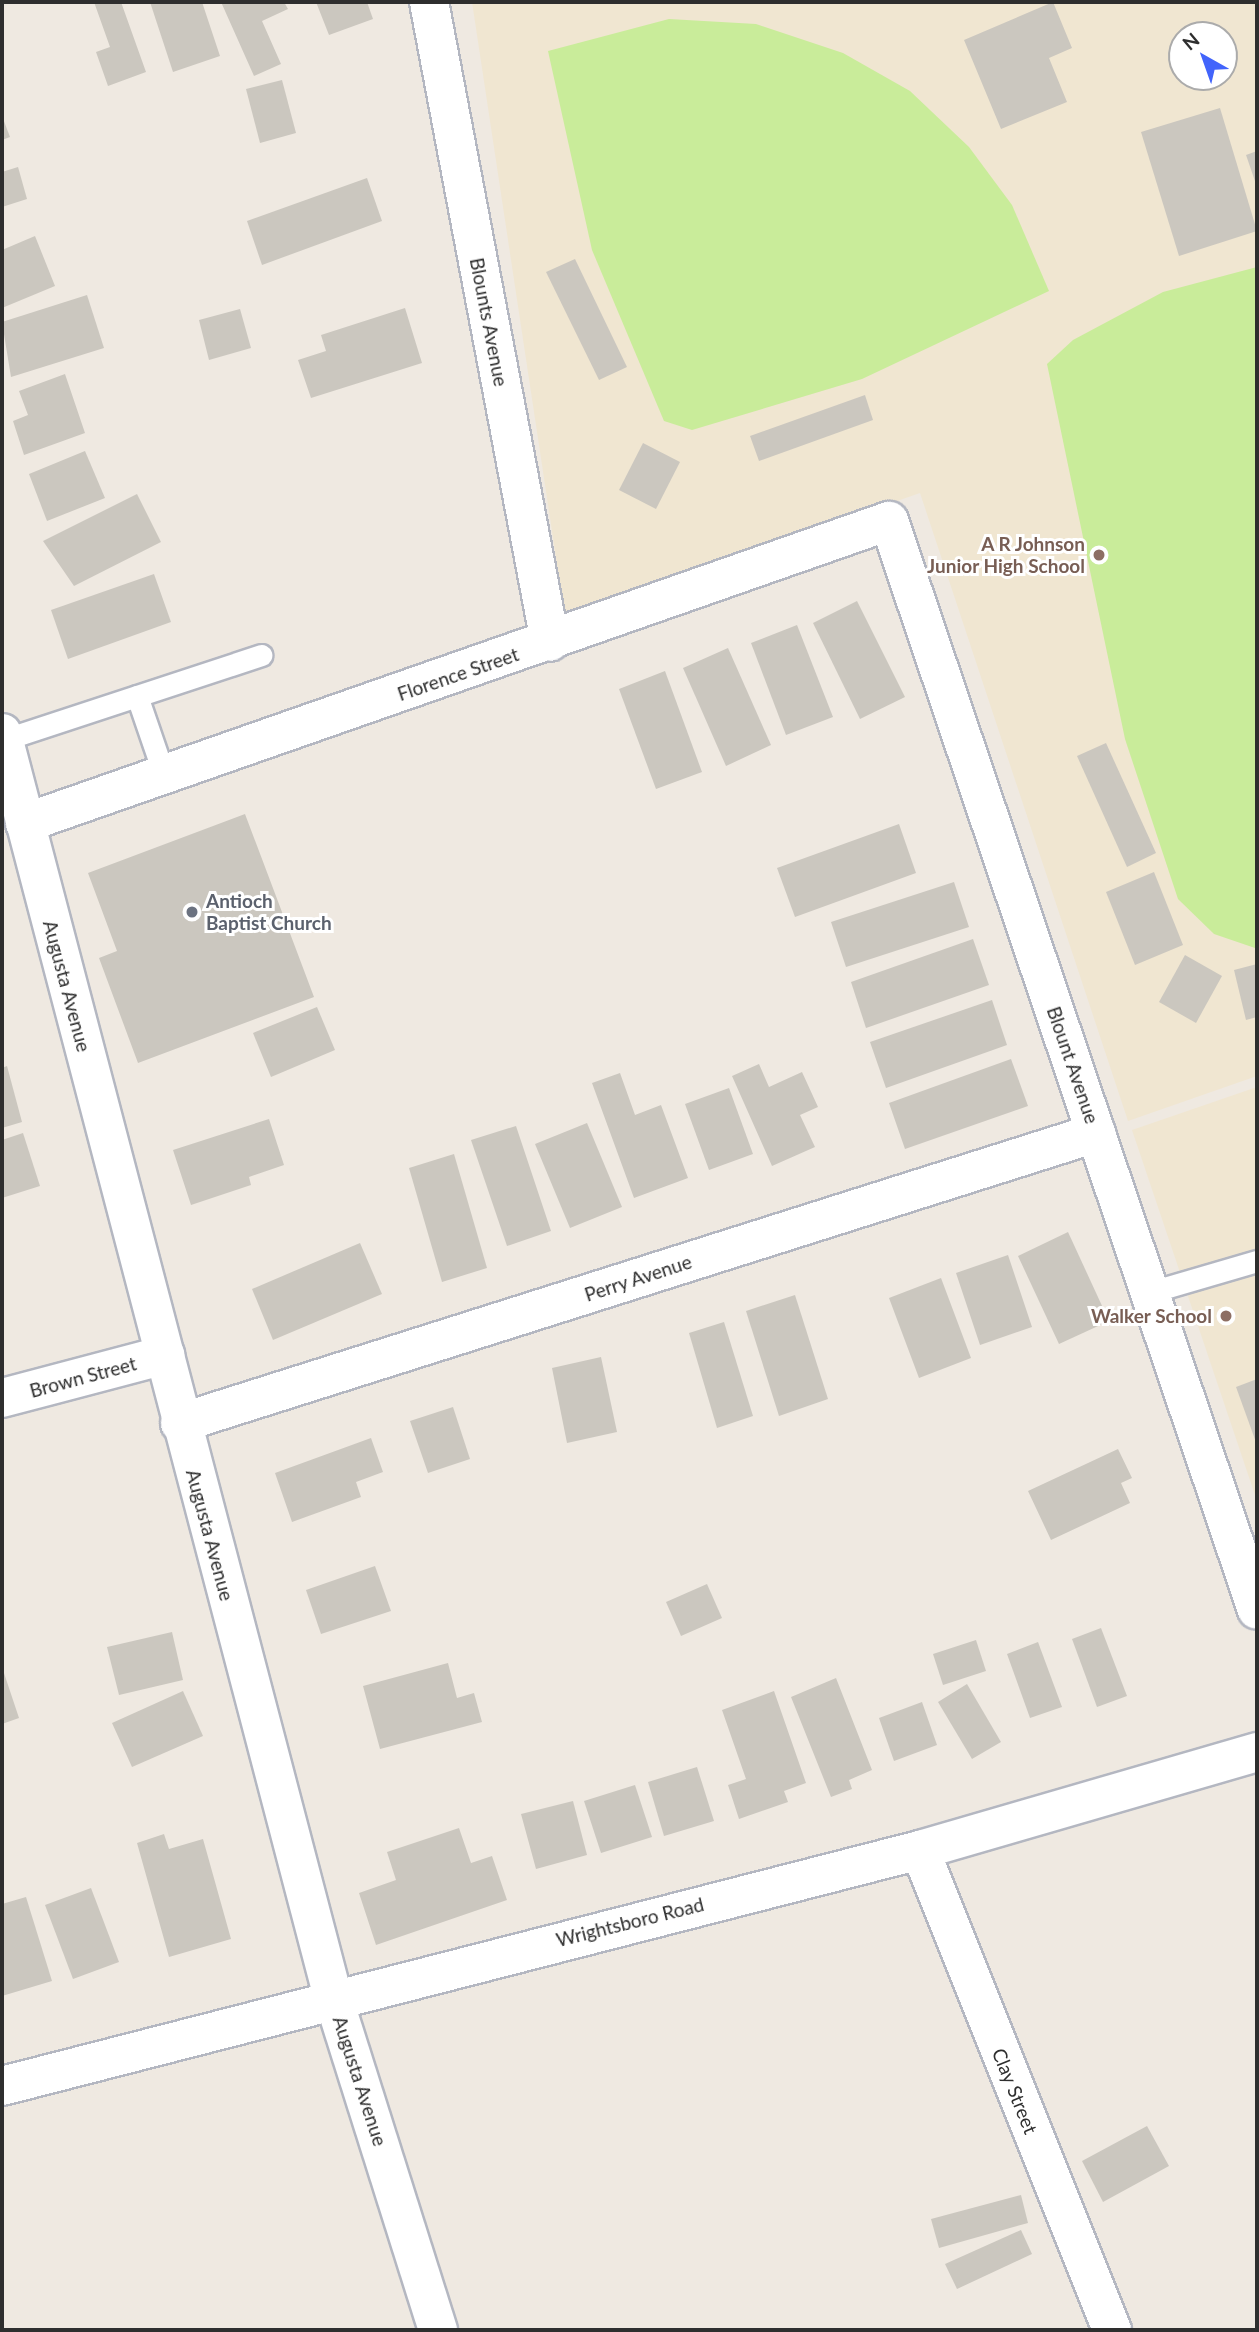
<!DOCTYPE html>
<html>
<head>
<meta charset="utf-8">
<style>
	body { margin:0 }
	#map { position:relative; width:1259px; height:2332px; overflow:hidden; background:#efe9e1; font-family:Lato,sans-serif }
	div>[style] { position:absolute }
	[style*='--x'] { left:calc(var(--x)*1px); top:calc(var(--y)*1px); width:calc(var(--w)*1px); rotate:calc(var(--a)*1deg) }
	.education>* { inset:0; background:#f0e6d1 }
	.pitch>* { inset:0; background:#c9ec9a }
	.building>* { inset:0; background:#cbc7bf }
	.roads { filter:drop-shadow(2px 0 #b4b7c1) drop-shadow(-2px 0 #b4b7c1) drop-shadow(0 2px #b4b7c1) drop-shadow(0 -2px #b4b7c1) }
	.lane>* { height:21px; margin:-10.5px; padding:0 10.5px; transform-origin:10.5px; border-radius:10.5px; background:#fff }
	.street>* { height:38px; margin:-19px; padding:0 19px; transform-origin:19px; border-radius:19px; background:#fff }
	.secondary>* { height:38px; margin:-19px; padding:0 19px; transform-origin:19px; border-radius:19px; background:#fff }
	.dots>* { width:19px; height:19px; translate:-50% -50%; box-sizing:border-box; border:4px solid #fff; border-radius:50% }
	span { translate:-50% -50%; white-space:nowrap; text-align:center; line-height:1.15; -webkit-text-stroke:6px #fff; paint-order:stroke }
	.street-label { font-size:19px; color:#2e2e2e }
	.education-label { font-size:19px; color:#785e54; font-weight:700 }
	.right { translate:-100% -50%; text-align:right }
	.worship-label { font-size:19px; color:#5b616d; font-weight:700 }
	.left { translate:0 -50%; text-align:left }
	.frame { position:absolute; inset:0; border:4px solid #2e2e2e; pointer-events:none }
	.north { position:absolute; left:1168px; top:21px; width:70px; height:70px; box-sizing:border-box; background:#fff; border:2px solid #ababab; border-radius:50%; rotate:320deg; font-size:19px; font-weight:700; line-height:28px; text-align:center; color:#2e2e2e }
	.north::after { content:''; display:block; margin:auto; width:24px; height:32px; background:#4264fb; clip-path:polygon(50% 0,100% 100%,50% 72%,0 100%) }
</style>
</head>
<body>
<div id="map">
	<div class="education">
		<div style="clip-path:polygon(evenodd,472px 2px,1257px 2px,1257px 1076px,1128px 1121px,920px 493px,565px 617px,472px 2px,1182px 35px,1224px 35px,1224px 77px,1182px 77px,1182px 35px)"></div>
		<div style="clip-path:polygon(1257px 1087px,1257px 1501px,1132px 1130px)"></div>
	</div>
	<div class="pitch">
		<div style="clip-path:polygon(669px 19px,756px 24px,843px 53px,910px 91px,969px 147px,1012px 205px,1049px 291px,862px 379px,692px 430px,664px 421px,592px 250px,548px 51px)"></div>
		<div style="clip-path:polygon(1257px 267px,1257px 947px,1255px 948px,1214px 934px,1178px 899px,1125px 739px,1047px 364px,1073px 340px,1163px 292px)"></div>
	</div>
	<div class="building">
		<div style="clip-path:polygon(94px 2px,121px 2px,146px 72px,108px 86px,96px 52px,110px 47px)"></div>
		<div style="clip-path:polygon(150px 2px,202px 2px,220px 56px,173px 72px)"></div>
		<div style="clip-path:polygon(221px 2px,284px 2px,288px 9px,262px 21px,281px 64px,254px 76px)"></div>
		<div style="clip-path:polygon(316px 2px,367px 2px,373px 19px,329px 35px)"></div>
		<div style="clip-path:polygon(1053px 2px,1072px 48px,1049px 58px,1067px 102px,1001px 129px,964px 40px)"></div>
		<div style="clip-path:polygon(282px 80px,296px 133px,260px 143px,246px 89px)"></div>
		<div style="clip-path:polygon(1220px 108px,1257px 231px,1179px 256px,1141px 132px)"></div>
		<div style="clip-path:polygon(2px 116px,10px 137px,2px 140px)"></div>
		<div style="clip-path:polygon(1257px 151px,1257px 187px,1246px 155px)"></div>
		<div style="clip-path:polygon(18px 167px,27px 199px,2px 207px,2px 172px)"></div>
		<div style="clip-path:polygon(367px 178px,382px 221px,262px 265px,247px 221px)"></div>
		<div style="clip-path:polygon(35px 236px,55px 286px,2px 308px,2px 250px)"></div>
		<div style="clip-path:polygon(575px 259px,627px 367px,599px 380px,546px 272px)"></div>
		<div style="clip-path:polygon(87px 295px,104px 348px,11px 377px,2px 322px)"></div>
		<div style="clip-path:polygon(405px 308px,422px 363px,311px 398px,298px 360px,326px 351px,321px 335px)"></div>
		<div style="clip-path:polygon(240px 309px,251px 348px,209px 360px,199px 320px)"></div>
		<div style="clip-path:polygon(65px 374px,85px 433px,24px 455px,13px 421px,28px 415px,19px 391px)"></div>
		<div style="clip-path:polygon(865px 395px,873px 420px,759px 461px,750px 436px)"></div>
		<div style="clip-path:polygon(643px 443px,680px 462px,656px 509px,619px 490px)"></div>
		<div style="clip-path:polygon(85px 451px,105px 498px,47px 521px,29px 474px)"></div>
		<div style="clip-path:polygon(137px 494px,161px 542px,74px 586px,43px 541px)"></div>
		<div style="clip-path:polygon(154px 574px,171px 622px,68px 659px,51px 610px)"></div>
		<div style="clip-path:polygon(857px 601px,905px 697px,860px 719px,813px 623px)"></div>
		<div style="clip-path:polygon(797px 625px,833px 717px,786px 735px,751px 643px)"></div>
		<div style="clip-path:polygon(728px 648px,771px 745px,726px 766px,683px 668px)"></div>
		<div style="clip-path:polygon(665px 671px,702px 772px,656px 789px,619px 689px)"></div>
		<div style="clip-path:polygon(1106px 743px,1156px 853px,1127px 867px,1077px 756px)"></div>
		<div style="clip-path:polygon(245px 814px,314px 997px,138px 1063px,99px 958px,117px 951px,88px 873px)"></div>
		<div style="clip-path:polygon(899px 824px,916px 873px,795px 917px,777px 868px)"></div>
		<div style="clip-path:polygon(1154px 872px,1183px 945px,1135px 965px,1106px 892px)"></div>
		<div style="clip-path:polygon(954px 882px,969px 927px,846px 967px,831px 922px)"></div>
		<div style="clip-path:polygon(973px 939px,989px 985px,866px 1028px,851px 982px)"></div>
		<div style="clip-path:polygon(1185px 955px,1222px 976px,1196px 1023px,1159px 1002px)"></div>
		<div style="clip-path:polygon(1257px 964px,1257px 1017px,1246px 1020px,1234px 970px)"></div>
		<div style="clip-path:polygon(992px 1000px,1007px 1045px,886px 1088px,870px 1042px)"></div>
		<div style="clip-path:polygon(317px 1007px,335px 1050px,271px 1077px,253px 1033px)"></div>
		<div style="clip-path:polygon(1011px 1059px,1028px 1106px,905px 1149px,889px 1103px)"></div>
		<div style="clip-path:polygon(759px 1064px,769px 1087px,802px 1072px,818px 1107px,800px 1115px,815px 1147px,772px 1166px,732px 1076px)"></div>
		<div style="clip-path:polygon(7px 1066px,22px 1122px,2px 1128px,2px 1068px)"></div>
		<div style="clip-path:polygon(620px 1073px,635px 1115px,661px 1105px,688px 1178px,634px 1198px,592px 1083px)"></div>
		<div style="clip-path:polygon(729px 1088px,753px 1154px,709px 1170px,685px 1104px)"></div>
		<div style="clip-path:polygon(269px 1119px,284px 1165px,249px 1177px,251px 1185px,191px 1205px,173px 1150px)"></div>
		<div style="clip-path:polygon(587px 1123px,622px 1207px,570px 1228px,535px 1144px)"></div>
		<div style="clip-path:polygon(516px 1126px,551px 1231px,507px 1246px,471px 1140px)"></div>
		<div style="clip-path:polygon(23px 1133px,40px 1186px,2px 1198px,2px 1140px)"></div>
		<div style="clip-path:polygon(454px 1154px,487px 1268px,442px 1282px,409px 1168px)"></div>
		<div style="clip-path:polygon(1068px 1232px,1109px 1321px,1059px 1344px,1018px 1256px)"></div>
		<div style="clip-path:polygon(360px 1243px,382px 1294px,273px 1340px,252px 1289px)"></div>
		<div style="clip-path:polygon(1008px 1255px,1032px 1327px,980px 1345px,956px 1273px)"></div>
		<div style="clip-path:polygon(941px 1278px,971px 1358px,919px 1378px,889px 1298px)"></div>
		<div style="clip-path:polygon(795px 1295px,828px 1399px,779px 1416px,746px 1311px)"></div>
		<div style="clip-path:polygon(724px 1322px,753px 1416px,717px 1428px,689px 1333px)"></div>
		<div style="clip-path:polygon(601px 1357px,617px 1432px,567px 1443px,552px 1368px)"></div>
		<div style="clip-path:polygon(1257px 1379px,1257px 1445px,1236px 1387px)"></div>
		<div style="clip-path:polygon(453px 1407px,470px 1459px,428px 1473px,410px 1421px)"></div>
		<div style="clip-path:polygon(371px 1438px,383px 1472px,356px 1482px,361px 1497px,292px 1522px,275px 1473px)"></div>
		<div style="clip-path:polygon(1118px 1449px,1132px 1478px,1121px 1483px,1130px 1503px,1051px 1540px,1028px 1491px)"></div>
		<div style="clip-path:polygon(375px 1566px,391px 1611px,321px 1634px,306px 1590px)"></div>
		<div style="clip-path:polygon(707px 1584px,722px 1618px,681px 1636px,666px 1602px)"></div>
		<div style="clip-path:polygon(1101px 1628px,1127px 1696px,1097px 1707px,1072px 1639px)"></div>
		<div style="clip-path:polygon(172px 1632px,183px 1680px,119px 1695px,107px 1647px)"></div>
		<div style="clip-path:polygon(976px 1640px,986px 1671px,943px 1685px,933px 1654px)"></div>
		<div style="clip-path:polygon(1038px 1642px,1062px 1707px,1030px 1718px,1007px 1654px)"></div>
		<div style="clip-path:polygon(448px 1663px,457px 1698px,474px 1693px,482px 1722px,380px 1749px,363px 1686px)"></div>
		<div style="clip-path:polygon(2px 1667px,19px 1718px,2px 1724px)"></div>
		<div style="clip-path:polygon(836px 1678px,872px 1770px,849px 1780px,852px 1789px,831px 1797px,791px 1697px)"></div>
		<div style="clip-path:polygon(967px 1684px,1001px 1742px,972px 1759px,938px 1702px)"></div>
		<div style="clip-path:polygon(183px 1691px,203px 1736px,132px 1767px,112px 1723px)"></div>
		<div style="clip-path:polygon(774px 1691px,806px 1783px,784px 1791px,788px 1802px,739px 1819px,728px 1785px,746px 1779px,722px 1710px)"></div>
		<div style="clip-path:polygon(922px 1702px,937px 1745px,894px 1761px,879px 1718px)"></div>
		<div style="clip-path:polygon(697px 1767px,714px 1821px,664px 1836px,648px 1782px)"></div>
		<div style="clip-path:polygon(635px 1785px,652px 1837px,601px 1853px,584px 1801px)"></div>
		<div style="clip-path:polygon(573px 1801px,587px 1855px,536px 1869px,521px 1814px)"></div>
		<div style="clip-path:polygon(459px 1828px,471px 1863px,492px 1856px,507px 1900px,376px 1945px,359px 1893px,396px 1880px,387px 1852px)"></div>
		<div style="clip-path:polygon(164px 1834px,169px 1849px,203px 1839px,231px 1939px,169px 1957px,137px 1843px)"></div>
		<div style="clip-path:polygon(91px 1888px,119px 1962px,73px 1979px,45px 1905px)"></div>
		<div style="clip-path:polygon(26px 1897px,52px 1981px,2px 1996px,2px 1904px)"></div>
		<div style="clip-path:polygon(1147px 2126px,1169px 2166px,1103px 2202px,1082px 2161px)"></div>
		<div style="clip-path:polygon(1021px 2195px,1028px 2223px,939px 2248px,931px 2219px)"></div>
		<div style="clip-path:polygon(1021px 2230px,1032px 2254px,957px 2289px,945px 2264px)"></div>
	</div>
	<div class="roads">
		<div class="lane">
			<div style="--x:137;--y:696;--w:83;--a:71.1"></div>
			<div style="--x:3;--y:740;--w:272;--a:-18.2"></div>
			<div style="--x:1151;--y:1292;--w:110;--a:-16.3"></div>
		</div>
		<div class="street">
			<div style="--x:429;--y:2;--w:651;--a:79.29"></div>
			<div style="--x:2;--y:733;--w:1307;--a:75.33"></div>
			<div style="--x:333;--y:1997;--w:349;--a:72.5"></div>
			<div style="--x:25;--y:823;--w:915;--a:-19.27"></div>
			<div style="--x:889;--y:521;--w:1149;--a:71.33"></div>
			<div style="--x:2;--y:1398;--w:169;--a:-14.8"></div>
			<div style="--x:180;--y:1423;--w:961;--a:-17.57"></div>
			<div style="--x:920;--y:1850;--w:517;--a:68.2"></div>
		</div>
		<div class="secondary">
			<div style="--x:2;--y:2086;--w:948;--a:-14.42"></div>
			<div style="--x:920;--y:1850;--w:351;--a:-16.2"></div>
		</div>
	</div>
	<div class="dots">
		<div style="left:1099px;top:555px;background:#8d6e63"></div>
		<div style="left:192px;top:912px;background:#6b7280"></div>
		<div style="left:1226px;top:1316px;background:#8d6e63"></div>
	</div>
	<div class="street-label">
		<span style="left:489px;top:322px;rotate:79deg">Blounts Avenue</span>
		<span style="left:458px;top:674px;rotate:-19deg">Florence Street</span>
		<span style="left:67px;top:986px;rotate:75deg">Augusta Avenue</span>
		<span style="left:1073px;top:1065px;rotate:71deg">Blount Avenue</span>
		<span style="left:638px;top:1278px;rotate:-18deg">Perry Avenue</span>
		<span style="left:83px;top:1377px;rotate:-15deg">Brown Street</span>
		<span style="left:210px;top:1535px;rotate:75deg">Augusta Avenue</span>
		<span style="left:630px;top:1922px;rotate:-14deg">Wrightsboro Road</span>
		<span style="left:360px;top:2081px;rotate:72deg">Augusta Avenue</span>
		<span style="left:1015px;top:2091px;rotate:68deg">Clay Street</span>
	</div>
	<div class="education-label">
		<span class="right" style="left:1085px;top:555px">A R Johnson<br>Junior High School</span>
		<span class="right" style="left:1212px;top:1316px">Walker School</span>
	</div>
	<div class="worship-label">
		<span class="left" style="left:206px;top:912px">Antioch<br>Baptist Church</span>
	</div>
	<div class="frame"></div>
	<div class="north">N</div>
</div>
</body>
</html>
